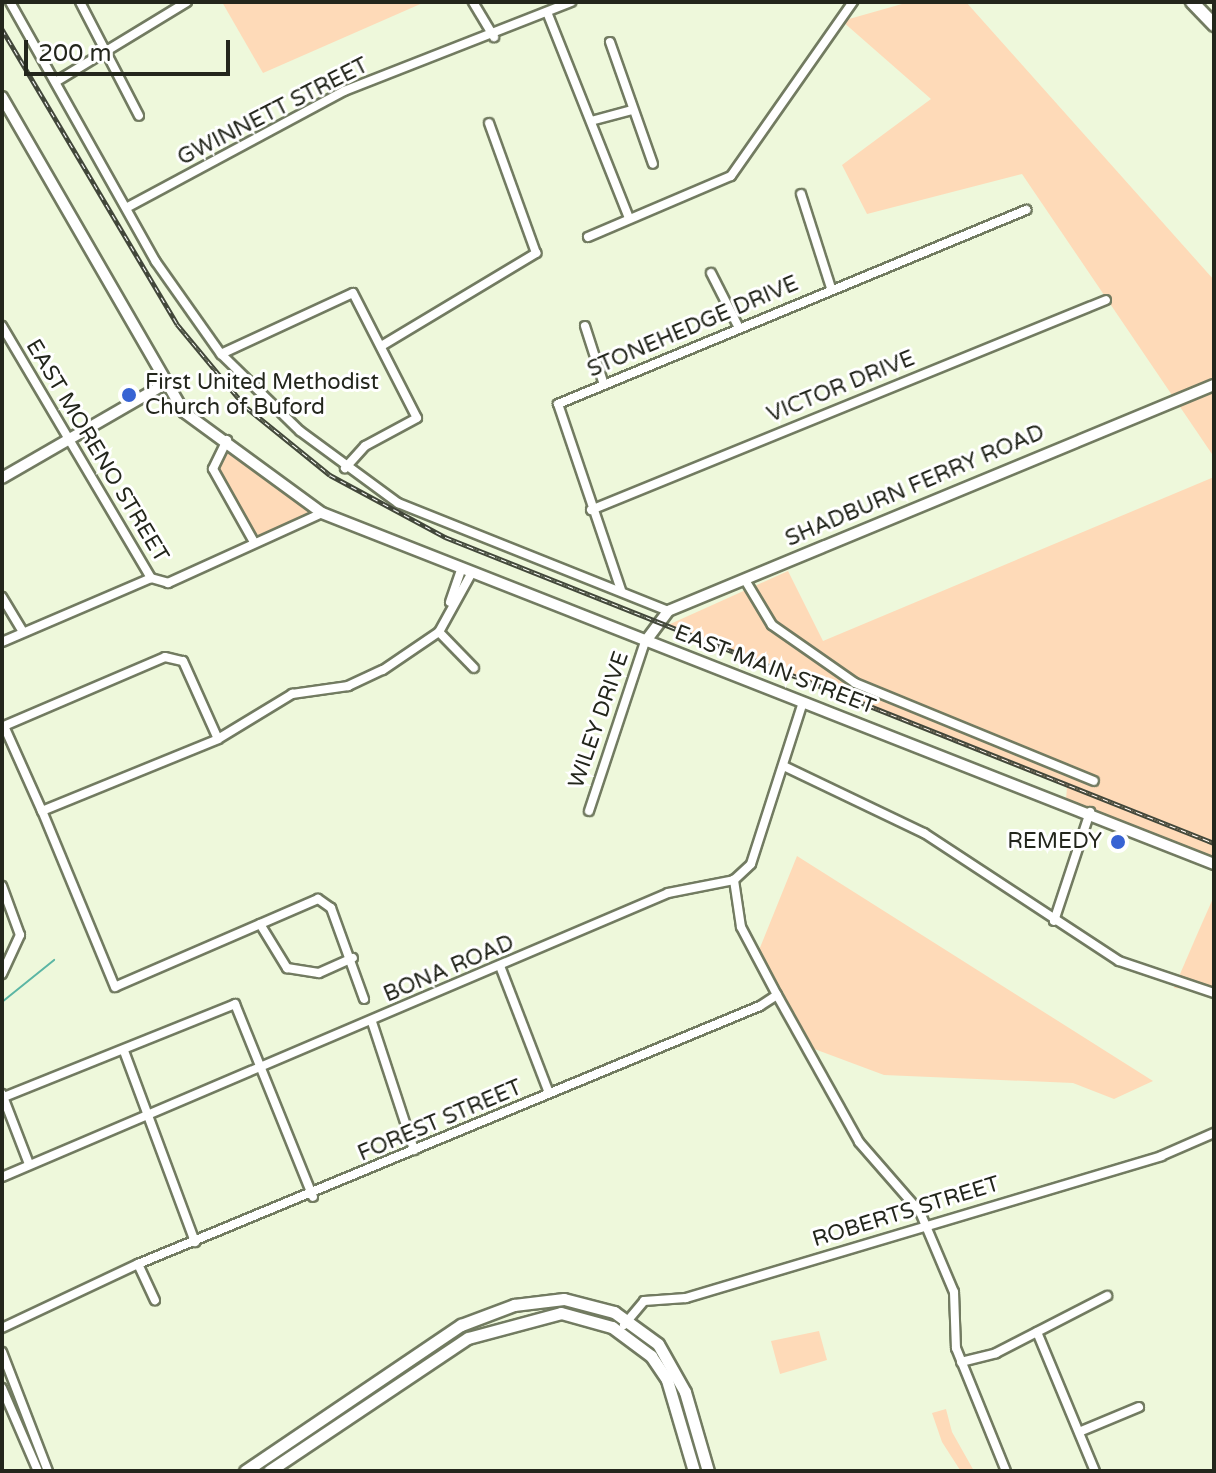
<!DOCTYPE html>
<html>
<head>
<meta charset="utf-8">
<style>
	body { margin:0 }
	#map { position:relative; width:1216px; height:1473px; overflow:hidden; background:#eef8db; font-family:"Varela Round",sans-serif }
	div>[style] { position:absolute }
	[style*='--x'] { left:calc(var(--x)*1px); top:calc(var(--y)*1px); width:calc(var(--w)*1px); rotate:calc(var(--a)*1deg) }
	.green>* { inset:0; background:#fedab8 }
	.stream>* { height:2px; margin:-1px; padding:0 1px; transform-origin:1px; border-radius:1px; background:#5bb6a4 }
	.roads { filter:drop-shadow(2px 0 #727b61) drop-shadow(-2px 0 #727b61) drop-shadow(0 2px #727b61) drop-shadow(0 -2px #727b61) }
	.minor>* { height:8px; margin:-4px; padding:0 4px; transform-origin:4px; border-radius:4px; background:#fff }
	.tertiary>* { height:10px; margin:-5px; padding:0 5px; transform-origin:5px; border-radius:5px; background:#fff }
	.secondary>* { height:11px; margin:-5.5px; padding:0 5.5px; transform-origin:5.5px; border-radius:5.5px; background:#fff }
	.primary>* { height:12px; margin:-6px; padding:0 6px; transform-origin:6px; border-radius:6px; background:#fff }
	.rail>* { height:5px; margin-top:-2.5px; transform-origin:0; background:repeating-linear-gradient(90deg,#fff 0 6px,#42473a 0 12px); box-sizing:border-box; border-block:2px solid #42473a }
	.dots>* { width:22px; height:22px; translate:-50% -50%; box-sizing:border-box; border:4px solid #fff; border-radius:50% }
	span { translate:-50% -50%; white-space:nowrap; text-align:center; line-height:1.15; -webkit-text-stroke:6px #fff; paint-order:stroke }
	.street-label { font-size:22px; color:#23261c }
	.poi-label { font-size:22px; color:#23261c }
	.left { translate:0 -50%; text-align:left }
	.right { translate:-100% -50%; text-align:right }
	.frame { position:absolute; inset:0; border:4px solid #23261c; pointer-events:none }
	.scale { position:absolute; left:24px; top:40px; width:206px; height:36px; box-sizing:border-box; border:4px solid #23261c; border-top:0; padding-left:10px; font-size:24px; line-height:28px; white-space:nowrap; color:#23261c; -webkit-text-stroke:6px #fff; paint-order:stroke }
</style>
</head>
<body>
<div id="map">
	<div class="green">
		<div style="clip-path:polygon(222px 2px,425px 2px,263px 73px)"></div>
		<div style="clip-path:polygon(909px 2px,966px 2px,1214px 280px,1214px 457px,1022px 174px,867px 214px,842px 165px,931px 99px,842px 21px)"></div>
		<div style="clip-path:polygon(229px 448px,308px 509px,310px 513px,261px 536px,252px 532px,215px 468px)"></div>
		<div style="clip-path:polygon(1214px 477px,1214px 869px,1065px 812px,1067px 787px,668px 625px,788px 571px,823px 641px)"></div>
		<div style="clip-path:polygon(797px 856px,1153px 1081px,1114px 1099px,1073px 1083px,884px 1075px,809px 1047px,757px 955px)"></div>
		<div style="clip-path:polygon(1214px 896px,1214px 991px,1174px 988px,1196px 937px)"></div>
		<div style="clip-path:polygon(819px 1331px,827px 1360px,780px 1374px,771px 1341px)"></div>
		<div style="clip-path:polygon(946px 1409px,952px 1432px,974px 1471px,960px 1470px,942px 1442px,932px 1413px)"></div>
	</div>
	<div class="stream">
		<div style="--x:2;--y:1002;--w:67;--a:-38.9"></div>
	</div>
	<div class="roads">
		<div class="minor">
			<div style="--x:10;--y:2;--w:298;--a:60.7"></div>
			<div style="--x:156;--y:262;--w:113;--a:54.8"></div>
			<div style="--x:221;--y:354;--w:110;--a:44.3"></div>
			<div style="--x:300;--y:431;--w:122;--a:36.3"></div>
			<div style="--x:398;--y:503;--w:291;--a:21.8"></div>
			<div style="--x:80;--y:2;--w:128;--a:62.6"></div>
			<div style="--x:473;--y:2;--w:41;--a:59"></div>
			<div style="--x:547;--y:12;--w:222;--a:68.3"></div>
			<div style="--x:610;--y:42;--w:129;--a:70.6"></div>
			<div style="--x:57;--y:81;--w:152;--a:-31.3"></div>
			<div style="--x:591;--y:121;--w:42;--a:-15"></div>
			<div style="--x:801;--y:194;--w:99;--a:72.3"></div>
			<div style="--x:128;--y:207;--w:245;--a:-28.2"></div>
			<div style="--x:344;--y:91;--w:244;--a:-21.4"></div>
			<div style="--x:588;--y:237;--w:155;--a:-23.1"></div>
			<div style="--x:731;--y:176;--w:213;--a:-55"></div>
			<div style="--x:711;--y:273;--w:59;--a:63"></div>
			<div style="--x:2;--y:326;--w:293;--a:59.4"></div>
			<div style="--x:151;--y:578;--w:18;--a:16"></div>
			<div style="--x:168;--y:583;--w:169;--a:-24.4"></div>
			<div style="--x:585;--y:326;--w:62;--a:72.1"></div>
			<div style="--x:383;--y:345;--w:179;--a:-31"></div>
			<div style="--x:536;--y:253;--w:138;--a:-109.9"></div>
			<div style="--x:221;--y:354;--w:145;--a:-24.8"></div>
			<div style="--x:353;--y:293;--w:140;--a:62.9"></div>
			<div style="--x:417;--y:418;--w:59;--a:151.7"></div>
			<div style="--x:365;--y:446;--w:30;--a:132"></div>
			<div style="--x:227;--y:440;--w:32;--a:116"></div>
			<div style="--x:213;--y:469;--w:84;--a:60.7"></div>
			<div style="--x:591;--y:510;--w:556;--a:-22.18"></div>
			<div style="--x:745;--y:580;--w:52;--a:59"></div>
			<div style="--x:772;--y:625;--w:101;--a:34.9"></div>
			<div style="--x:855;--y:683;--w:258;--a:22.3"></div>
			<div style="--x:621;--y:590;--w:196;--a:-108.7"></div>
			<div style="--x:558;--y:404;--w:507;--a:-22.52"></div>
			<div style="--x:2;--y:597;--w:41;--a:59"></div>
			<div style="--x:450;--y:602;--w:34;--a:-71"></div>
			<div style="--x:439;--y:632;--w:50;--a:45.8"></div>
			<div style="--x:2;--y:642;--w:162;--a:-23.2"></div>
			<div style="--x:786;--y:767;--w:153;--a:25.6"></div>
			<div style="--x:924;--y:833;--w:233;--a:33.3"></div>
			<div style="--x:1119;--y:961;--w:100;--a:18.6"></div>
			<div style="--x:42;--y:811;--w:93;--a:-114.1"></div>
			<div style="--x:4;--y:726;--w:175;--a:-23.2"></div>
			<div style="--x:165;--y:657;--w:18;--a:13"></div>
			<div style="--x:183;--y:661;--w:85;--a:65.8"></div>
			<div style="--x:589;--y:811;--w:178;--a:-71.7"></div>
			<div style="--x:2;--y:886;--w:52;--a:69.8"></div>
			<div style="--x:20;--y:935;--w:43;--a:114.8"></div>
			<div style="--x:1054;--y:921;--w:115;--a:-71.7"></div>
			<div style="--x:260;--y:924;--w:52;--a:58.5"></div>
			<div style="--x:287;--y:968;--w:32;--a:9"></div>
			<div style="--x:319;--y:973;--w:37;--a:-24"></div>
			<div style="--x:500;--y:966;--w:136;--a:68.9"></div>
			<div style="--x:777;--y:995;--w:168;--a:60.8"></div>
			<div style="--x:859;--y:1142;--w:93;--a:48.9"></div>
			<div style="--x:920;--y:1212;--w:87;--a:67"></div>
			<div style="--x:954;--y:1292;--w:56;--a:88"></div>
			<div style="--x:956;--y:1348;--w:133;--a:67.9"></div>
			<div style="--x:364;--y:999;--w:97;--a:-109.9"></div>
			<div style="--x:331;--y:908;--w:16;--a:-145"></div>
			<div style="--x:318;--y:899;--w:221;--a:156.6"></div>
			<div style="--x:115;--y:987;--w:191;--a:-112.5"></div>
			<div style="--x:42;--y:811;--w:190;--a:-22.2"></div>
			<div style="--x:218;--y:739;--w:87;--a:-31.3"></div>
			<div style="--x:292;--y:694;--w:57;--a:-8.1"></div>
			<div style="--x:348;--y:686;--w:38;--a:-25"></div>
			<div style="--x:383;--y:670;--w:68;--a:-34.2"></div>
			<div style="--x:439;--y:632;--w:66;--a:-61.1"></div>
			<div style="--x:372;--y:1022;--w:135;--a:71.8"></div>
			<div style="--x:124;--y:1051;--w:204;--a:69.6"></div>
			<div style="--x:2;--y:1094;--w:75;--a:68.9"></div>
			<div style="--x:4;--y:1097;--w:249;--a:-21.9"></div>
			<div style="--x:235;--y:1004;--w:208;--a:68"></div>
			<div style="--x:2;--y:1177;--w:724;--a:-23.09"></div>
			<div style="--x:668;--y:893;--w:67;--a:-11.1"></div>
			<div style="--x:734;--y:880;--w:23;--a:-43"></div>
			<div style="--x:751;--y:864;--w:170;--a:-72.2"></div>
			<div style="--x:138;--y:1264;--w:40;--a:65"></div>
			<div style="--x:624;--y:1325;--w:31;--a:-50"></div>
			<div style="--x:644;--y:1301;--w:42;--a:-4.1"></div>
			<div style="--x:686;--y:1298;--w:496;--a:-16.6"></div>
			<div style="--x:1161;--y:1156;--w:58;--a:-23.5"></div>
			<div style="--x:2;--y:1328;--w:150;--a:-25.2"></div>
			<div style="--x:138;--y:1264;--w:673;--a:-22.53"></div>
			<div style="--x:760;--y:1006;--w:20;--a:-33"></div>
			<div style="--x:777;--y:995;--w:77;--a:-117.9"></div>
			<div style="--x:741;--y:927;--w:48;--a:-98.5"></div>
			<div style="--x:1037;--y:1332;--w:151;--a:67.4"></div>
			<div style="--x:2;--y:1352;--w:128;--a:68.9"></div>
			<div style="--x:961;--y:1362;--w:36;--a:-14"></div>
			<div style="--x:996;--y:1353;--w:125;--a:-27.2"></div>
			<div style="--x:2;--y:1388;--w:90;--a:66.6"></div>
			<div style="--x:1079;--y:1432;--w:65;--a:-22.6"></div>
		</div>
		<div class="tertiary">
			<div style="--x:2;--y:97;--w:364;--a:60"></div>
			<div style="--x:184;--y:412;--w:171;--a:36.2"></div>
			<div style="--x:322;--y:513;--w:959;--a:21.48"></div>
			<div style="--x:2;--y:478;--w:186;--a:-30"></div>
			<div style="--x:645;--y:642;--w:39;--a:-53"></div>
			<div style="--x:668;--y:611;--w:591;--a:-22.49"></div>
		</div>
		<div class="secondary">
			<div style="--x:245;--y:1471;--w:261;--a:-34.1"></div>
			<div style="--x:461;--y:1325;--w:57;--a:-20.7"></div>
			<div style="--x:514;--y:1305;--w:50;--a:-6.8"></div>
			<div style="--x:564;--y:1299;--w:52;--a:14.6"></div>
			<div style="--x:614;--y:1312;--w:54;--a:36"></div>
			<div style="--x:658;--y:1344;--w:55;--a:60.6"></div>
			<div style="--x:685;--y:1392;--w:82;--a:73.8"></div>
			<div style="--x:269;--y:1471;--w:239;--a:-33.8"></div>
			<div style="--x:468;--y:1338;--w:96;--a:-15"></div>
			<div style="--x:561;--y:1313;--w:53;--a:15.4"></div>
			<div style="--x:612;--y:1327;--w:49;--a:36.6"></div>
			<div style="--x:651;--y:1356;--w:29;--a:56"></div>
			<div style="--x:667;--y:1380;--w:95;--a:73.5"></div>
		</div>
		<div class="primary">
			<div style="--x:1192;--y:2;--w:32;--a:46"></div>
		</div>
	</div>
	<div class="rail">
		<div style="--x:2;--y:29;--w:343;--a:59.3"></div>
		<div style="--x:177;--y:324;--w:108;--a:50.3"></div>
		<div style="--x:246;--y:407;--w:108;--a:39"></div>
		<div style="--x:330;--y:475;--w:131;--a:28.3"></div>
		<div style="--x:445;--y:537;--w:828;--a:21.7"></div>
	</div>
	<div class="dots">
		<div style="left:129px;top:395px;background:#3763d3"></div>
		<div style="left:1118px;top:842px;background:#3763d3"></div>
	</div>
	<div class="street-label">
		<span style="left:273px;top:112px;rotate:-27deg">GWINNETT STREET</span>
		<span style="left:693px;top:327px;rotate:-23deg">STONEHEDGE DRIVE</span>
		<span style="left:841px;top:387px;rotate:-22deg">VICTOR DRIVE</span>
		<span style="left:97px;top:451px;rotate:59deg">EAST MORENO STREET</span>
		<span style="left:915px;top:486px;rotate:-23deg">SHADBURN FERRY ROAD</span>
		<span style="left:775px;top:670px;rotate:21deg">EAST MAIN STREET</span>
		<span style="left:599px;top:720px;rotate:-71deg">WILEY DRIVE</span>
		<span style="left:449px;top:969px;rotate:-23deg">BONA ROAD</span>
		<span style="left:440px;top:1121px;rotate:-23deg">FOREST STREET</span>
		<span style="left:906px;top:1212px;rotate:-17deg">ROBERTS STREET</span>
	</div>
	<div class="poi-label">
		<span class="left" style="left:145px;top:395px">First United Methodist<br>Church of Buford</span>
		<span class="right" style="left:1102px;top:842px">REMEDY</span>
	</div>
	<div class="frame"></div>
	<div class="scale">200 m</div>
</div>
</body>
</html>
